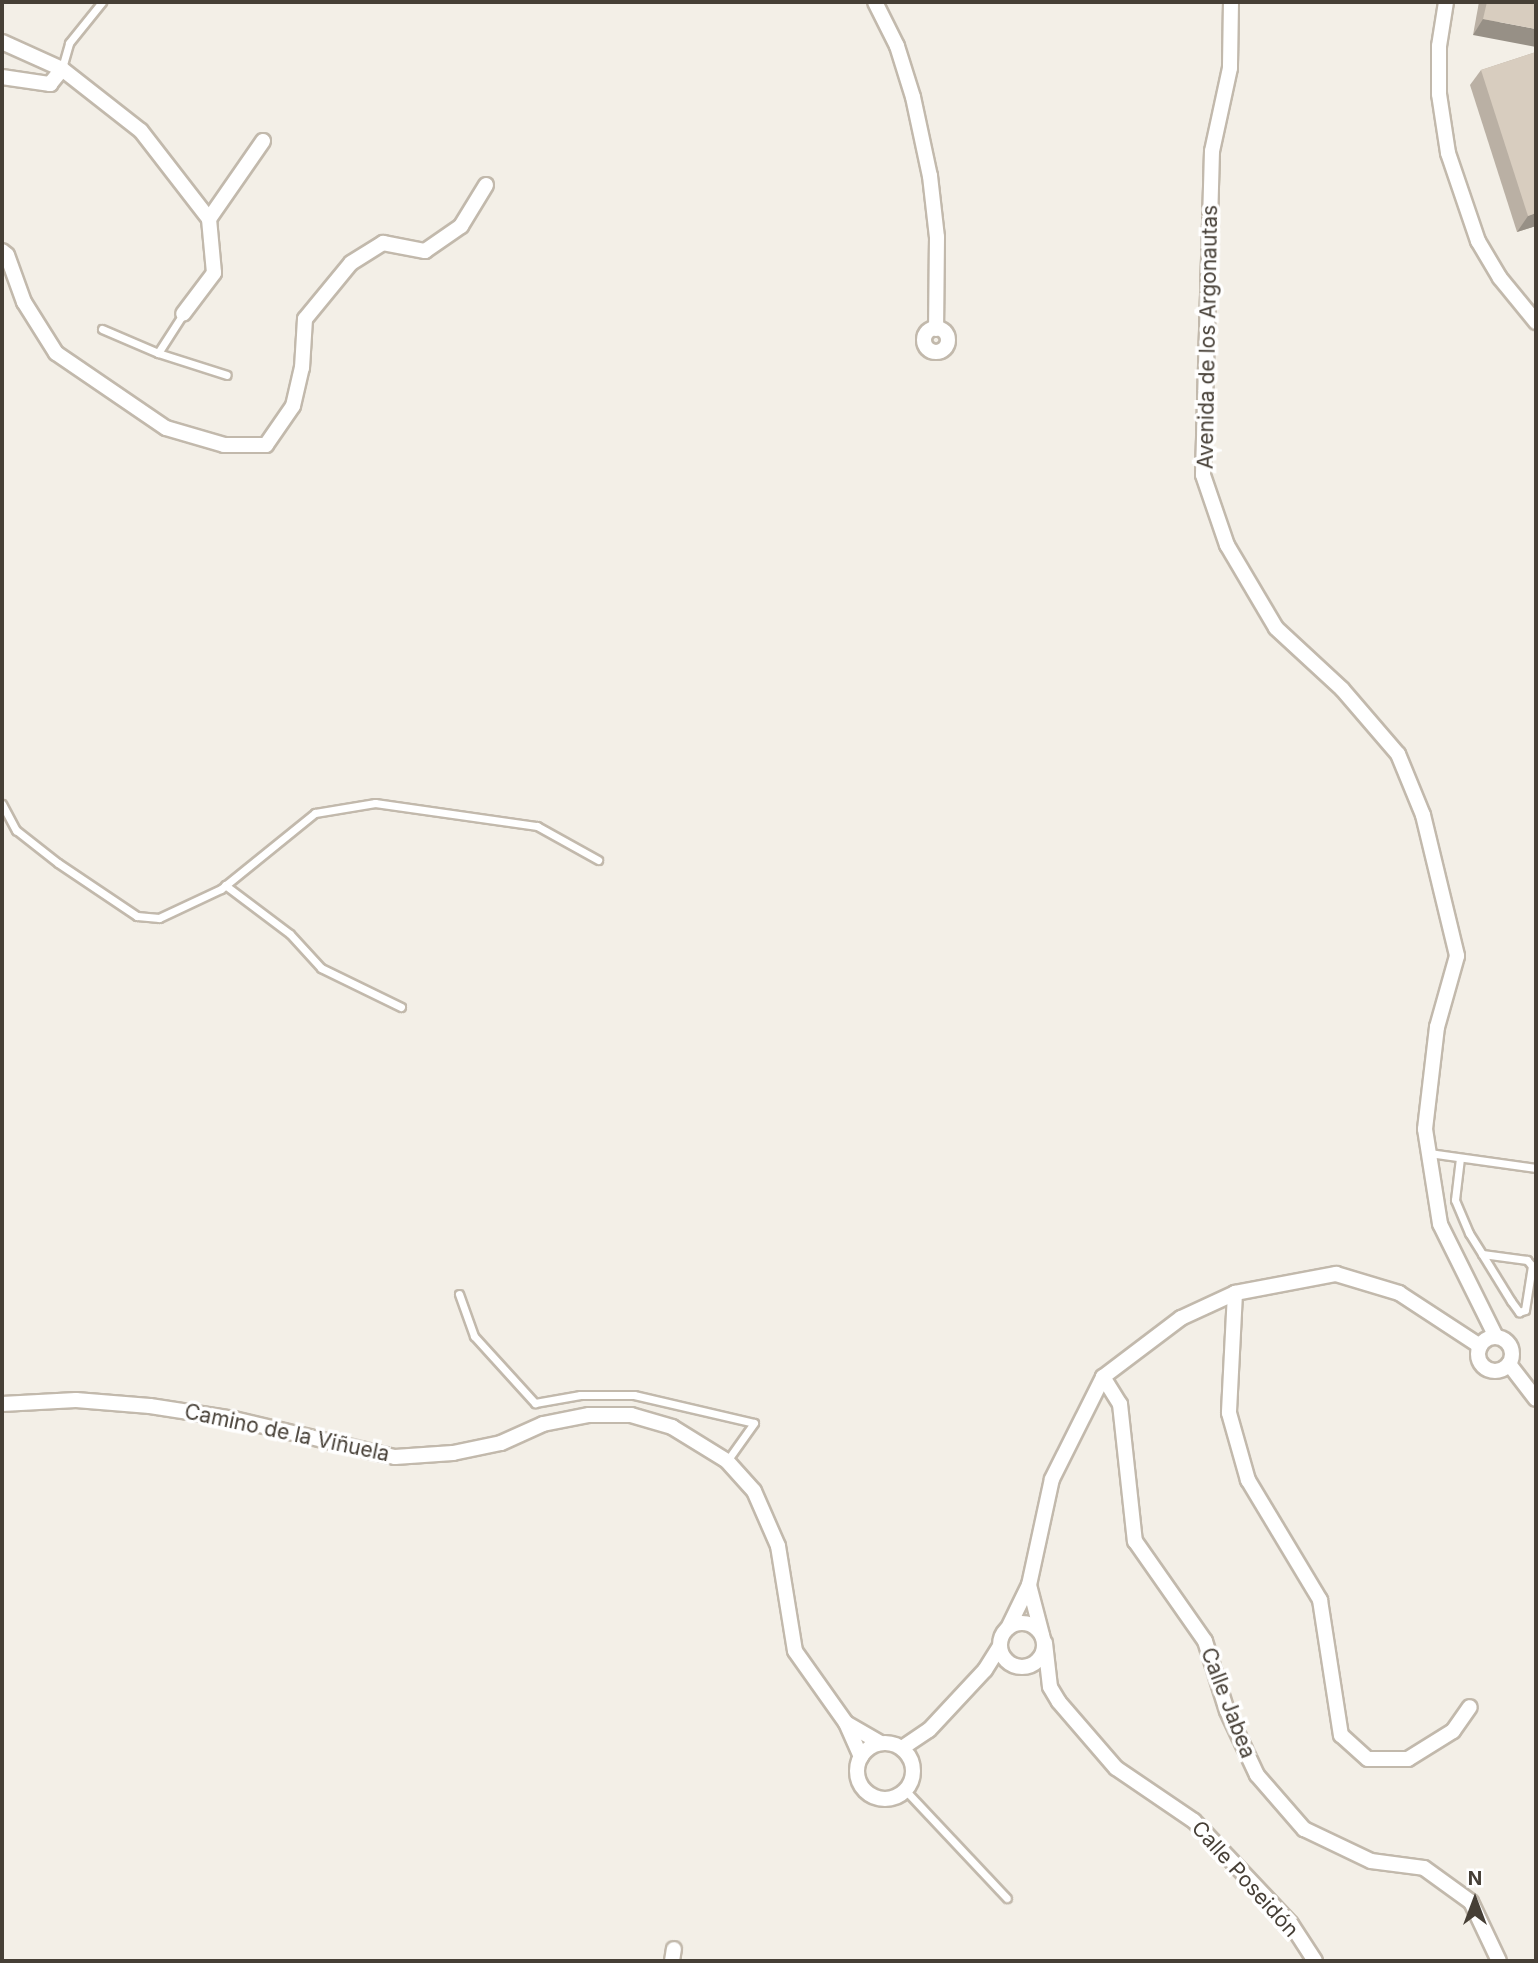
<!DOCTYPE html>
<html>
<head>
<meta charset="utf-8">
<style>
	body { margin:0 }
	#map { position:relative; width:1538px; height:1963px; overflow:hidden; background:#f3efe7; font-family:Inter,sans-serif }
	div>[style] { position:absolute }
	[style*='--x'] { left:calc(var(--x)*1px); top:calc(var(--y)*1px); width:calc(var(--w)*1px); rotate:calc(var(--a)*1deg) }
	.roads { filter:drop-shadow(2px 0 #c2b9ac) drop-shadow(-2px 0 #c2b9ac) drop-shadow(0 2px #c2b9ac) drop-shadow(0 -2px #c2b9ac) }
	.lane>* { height:7px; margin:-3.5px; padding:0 3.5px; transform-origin:3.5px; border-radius:3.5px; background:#fff }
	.street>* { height:14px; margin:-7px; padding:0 7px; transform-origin:7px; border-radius:7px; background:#fff }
	.street>.ring { margin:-7px; padding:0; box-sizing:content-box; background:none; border:14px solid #fff; border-radius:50% }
	.wall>* { inset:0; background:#bab0a4 }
	.shaded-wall>* { inset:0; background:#979086 }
	.building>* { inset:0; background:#d8cdbf }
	span { translate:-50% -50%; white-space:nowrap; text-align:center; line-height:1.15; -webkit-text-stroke:7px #fff; paint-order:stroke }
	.street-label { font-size:21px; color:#463f36 }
	.frame { position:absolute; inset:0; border:4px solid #463f36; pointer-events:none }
	.north { position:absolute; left:1440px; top:1865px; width:70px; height:70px; -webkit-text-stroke:5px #fff; paint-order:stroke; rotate:0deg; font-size:19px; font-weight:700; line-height:28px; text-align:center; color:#463f36 }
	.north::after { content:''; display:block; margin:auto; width:24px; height:32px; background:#463f36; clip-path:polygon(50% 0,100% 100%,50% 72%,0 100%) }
</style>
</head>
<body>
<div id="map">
	<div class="roads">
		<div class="lane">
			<div style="--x:62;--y:68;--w:26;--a:-74"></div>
			<div style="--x:69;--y:43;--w:53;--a:-51.2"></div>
			<div style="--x:102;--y:329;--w:61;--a:23.2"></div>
			<div style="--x:158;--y:353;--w:72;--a:17.7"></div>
			<div style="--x:158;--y:353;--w:46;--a:-57.3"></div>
			<div style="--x:2;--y:804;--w:30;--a:62"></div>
			<div style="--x:16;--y:830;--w:53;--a:38.2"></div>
			<div style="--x:58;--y:863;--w:95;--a:33.9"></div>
			<div style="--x:137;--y:916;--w:22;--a:5"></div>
			<div style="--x:159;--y:918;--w:68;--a:-25.1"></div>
			<div style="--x:221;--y:889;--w:121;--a:-39"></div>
			<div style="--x:315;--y:813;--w:61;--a:-9.5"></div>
			<div style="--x:375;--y:803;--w:164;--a:8.1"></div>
			<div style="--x:537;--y:826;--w:70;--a:29.1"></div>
			<div style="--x:225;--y:885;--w:81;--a:37"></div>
			<div style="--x:290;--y:934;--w:46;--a:47.6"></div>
			<div style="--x:321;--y:968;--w:89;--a:26"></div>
			<div style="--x:1429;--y:1153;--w:108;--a:8"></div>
			<div style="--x:1460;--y:1158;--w:42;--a:96.8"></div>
			<div style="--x:1455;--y:1200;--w:36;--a:67"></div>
			<div style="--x:1469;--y:1233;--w:25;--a:58"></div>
			<div style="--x:1482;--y:1254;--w:55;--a:58.3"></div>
			<div style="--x:1511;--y:1301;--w:14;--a:54"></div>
			<div style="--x:1519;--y:1312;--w:6;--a:-18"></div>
			<div style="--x:1525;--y:1310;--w:45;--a:-81"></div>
			<div style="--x:1532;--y:1266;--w:8;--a:-130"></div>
			<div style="--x:1527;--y:1260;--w:45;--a:-172.4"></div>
			<div style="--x:459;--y:1294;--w:45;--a:70.3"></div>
			<div style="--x:474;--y:1336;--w:91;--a:47.7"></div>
			<div style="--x:535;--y:1403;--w:46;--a:-10.1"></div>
			<div style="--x:580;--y:1395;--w:54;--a:0"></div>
			<div style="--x:634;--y:1395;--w:123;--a:13.1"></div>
			<div style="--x:754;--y:1423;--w:47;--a:125.4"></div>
			<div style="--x:906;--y:1791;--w:147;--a:46.7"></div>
		</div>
		<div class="street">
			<div style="--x:875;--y:2;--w:49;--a:63.4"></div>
			<div style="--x:897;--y:46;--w:53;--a:72.6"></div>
			<div style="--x:913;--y:97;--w:81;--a:77.9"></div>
			<div style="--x:930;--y:176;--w:61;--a:83.5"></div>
			<div style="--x:937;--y:237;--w:92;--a:90.6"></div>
			<div style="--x:1231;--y:2;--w:66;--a:90.9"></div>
			<div style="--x:1230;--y:68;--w:85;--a:102.2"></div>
			<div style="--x:1212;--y:151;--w:324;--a:91.6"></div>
			<div style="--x:1203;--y:475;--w:74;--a:71.1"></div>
			<div style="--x:1227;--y:545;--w:96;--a:59.4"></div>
			<div style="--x:1276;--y:628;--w:90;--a:42.7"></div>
			<div style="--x:1342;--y:689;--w:86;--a:49.3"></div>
			<div style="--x:1398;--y:754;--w:66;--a:67.7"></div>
			<div style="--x:1423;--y:815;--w:145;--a:76.4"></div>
			<div style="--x:1457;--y:956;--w:74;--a:105.7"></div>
			<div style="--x:1437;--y:1027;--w:103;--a:96.7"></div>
			<div style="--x:1425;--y:1129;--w:96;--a:81"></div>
			<div style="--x:1440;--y:1224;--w:126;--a:63.6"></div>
			<div style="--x:1446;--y:2;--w:45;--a:99"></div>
			<div style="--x:1439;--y:46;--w:48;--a:90"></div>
			<div style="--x:1439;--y:94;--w:60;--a:81.3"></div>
			<div style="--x:1448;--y:153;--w:93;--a:71.2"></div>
			<div style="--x:1478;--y:241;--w:43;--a:59.3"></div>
			<div style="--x:1500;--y:278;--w:57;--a:50.7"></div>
			<div style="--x:2;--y:42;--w:66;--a:24.2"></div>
			<div style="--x:62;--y:69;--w:100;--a:38.1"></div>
			<div style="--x:141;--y:131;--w:111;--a:52.3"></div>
			<div style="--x:209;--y:219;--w:54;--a:84.7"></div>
			<div style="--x:214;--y:273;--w:51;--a:127.1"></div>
			<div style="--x:2;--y:77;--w:49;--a:8.3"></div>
			<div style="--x:50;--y:84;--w:19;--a:-51"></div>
			<div style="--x:209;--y:219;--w:95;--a:-55.3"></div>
			<div style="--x:2;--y:251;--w:6;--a:39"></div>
			<div style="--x:7;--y:255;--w:50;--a:70.1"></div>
			<div style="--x:24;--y:302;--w:60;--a:57.9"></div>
			<div style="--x:56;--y:353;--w:133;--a:34.3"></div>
			<div style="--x:166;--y:428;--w:60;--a:16.3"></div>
			<div style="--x:224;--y:445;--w:42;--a:0"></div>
			<div style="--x:266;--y:445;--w:47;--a:-55.3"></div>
			<div style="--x:293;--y:406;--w:39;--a:-77"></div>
			<div style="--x:302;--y:368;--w:49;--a:-86.5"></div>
			<div style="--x:305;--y:319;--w:72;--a:-50.6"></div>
			<div style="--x:351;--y:263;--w:38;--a:-32"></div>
			<div style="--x:383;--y:243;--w:43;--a:10.8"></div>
			<div style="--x:425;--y:251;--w:44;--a:-34.8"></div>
			<div style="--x:461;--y:226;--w:48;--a:-58.6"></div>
			<div class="ring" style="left:924px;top:328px;width:10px;height:10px"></div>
			<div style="--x:1235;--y:1293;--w:120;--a:92.9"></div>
			<div style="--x:1229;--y:1413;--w:70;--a:74.2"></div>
			<div style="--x:1248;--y:1480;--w:140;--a:59"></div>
			<div style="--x:1320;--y:1600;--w:137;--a:81.2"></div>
			<div style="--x:1341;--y:1735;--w:36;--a:42"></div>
			<div style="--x:1368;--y:1759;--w:40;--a:0"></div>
			<div style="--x:1408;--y:1759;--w:53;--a:-31.9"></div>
			<div style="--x:1453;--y:1731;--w:29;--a:-55"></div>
			<div class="ring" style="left:1478px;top:1337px;width:20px;height:20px"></div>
			<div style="--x:1509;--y:1364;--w:44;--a:52.4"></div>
			<div style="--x:1103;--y:1377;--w:32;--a:58"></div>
			<div style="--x:1120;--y:1404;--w:138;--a:83.8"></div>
			<div style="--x:1135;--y:1541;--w:122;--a:55"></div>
			<div style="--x:1205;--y:1641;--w:73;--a:72.6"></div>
			<div style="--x:1227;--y:1711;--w:71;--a:64.9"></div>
			<div style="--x:1257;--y:1775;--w:72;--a:49"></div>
			<div style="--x:1304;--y:1829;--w:74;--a:25.5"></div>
			<div style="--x:1371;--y:1861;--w:53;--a:7.5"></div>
			<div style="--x:1424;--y:1868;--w:58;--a:35.9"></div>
			<div style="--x:1471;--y:1902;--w:65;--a:64.6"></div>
			<div style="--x:2;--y:1404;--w:74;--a:-3.1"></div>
			<div style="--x:76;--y:1400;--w:74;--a:4.6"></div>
			<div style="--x:150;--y:1406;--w:85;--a:8.8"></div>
			<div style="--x:234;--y:1419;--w:165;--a:13.3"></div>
			<div style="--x:395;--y:1457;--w:58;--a:-3.9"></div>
			<div style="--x:453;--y:1453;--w:49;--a:-11.8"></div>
			<div style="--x:501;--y:1443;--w:46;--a:-24.3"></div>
			<div style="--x:543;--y:1424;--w:47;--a:-11.1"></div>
			<div style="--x:589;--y:1415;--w:42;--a:0"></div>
			<div style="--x:631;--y:1415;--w:43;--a:16.3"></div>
			<div style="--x:672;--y:1427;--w:65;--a:31.7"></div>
			<div style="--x:727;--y:1461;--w:40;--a:48"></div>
			<div style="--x:754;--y:1491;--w:60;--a:66.4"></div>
			<div style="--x:778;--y:1546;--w:106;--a:80.8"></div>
			<div style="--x:795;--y:1651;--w:88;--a:54.7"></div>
			<div style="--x:846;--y:1723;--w:37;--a:66"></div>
			<div style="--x:1029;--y:1585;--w:52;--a:75.4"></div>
			<div class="ring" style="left:1000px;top:1623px;width:30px;height:30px"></div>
			<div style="--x:1008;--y:1628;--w:48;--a:-64"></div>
			<div style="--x:1029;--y:1585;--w:108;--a:-77.8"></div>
			<div style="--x:1052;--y:1479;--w:114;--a:-63.4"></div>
			<div style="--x:1103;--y:1377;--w:98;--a:-37.1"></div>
			<div style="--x:1181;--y:1318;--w:60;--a:-24.8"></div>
			<div style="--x:1235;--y:1293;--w:103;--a:-10.7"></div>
			<div style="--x:1336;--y:1274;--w:66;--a:16.8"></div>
			<div style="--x:1399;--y:1293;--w:97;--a:33.2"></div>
			<div style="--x:1045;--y:1643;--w:44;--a:83.5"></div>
			<div style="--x:1050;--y:1687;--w:17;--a:59"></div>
			<div style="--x:1059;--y:1702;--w:87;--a:49.2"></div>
			<div style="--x:1116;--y:1768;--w:94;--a:34.2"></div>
			<div style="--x:1194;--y:1821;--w:141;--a:46.7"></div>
			<div style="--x:1291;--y:1924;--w:44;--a:57"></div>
			<div style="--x:846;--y:1723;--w:39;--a:30"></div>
			<div class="ring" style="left:857px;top:1743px;width:42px;height:42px"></div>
			<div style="--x:902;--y:1748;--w:32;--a:-34"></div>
			<div style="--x:929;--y:1730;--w:82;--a:-47"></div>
			<div style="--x:985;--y:1670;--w:26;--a:-58"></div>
			<div style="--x:672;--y:1961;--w:12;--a:-81"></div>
		</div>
	</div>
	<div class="wall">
		<div style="clip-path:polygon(1479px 2px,1536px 2px,1473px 35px)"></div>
		<div style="clip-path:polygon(1536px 52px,1536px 226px,1517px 232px,1470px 85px,1481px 70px)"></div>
	</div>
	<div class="shaded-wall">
		<div style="clip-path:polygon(1483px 19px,1536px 29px,1536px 47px,1473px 35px)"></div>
		<div style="clip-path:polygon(1536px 213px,1536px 226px,1517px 232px,1528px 216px)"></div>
	</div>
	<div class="building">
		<div style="clip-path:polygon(1487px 2px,1536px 2px,1536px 29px,1483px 19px)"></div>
		<div style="clip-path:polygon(1536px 52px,1536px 213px,1528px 216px,1481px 70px)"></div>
	</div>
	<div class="street-label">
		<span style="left:1208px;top:337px;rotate:-89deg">Avenida de los Argonautas</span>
		<span style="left:287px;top:1433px;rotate:12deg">Camino de la Viñuela</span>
		<span style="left:1228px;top:1703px;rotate:69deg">Calle Jabea</span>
		<span style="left:1245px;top:1879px;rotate:48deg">Calle Poseidón</span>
	</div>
	<div class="frame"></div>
	<div class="north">N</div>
</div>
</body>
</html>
